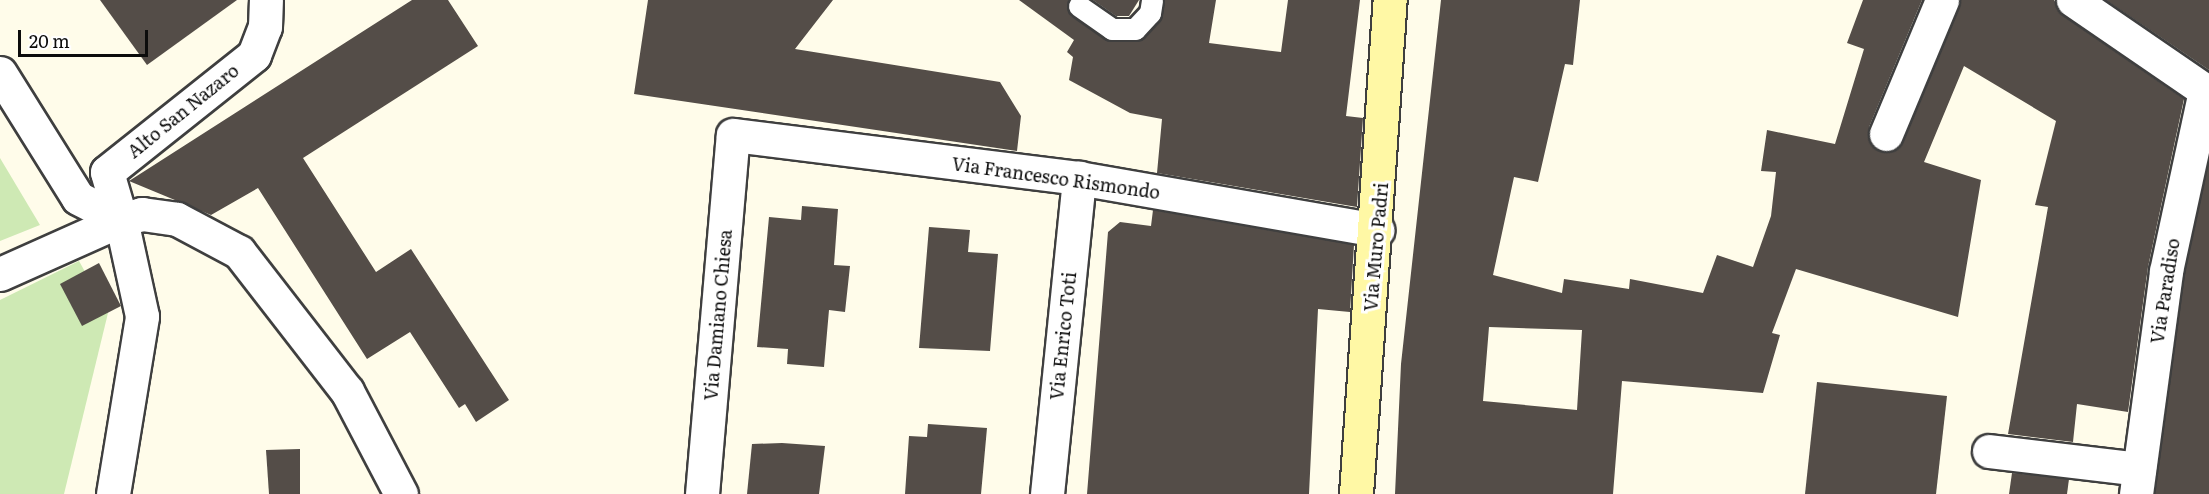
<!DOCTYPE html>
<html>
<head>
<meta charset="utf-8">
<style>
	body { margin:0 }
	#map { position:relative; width:2209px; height:494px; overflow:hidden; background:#fffcea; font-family:Literata,serif }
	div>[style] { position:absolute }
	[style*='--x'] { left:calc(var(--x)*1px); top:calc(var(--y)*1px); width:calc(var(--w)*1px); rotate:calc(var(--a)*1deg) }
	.green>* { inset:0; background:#cee9b4 }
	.building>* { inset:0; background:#544d48 }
	.roads { filter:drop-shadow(2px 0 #3f3f3f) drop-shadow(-2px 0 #3f3f3f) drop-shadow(0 2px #3f3f3f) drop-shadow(0 -2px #3f3f3f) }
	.lane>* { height:21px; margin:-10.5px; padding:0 10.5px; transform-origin:10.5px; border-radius:10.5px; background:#fff }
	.street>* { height:33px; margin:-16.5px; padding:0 16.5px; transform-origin:16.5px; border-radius:16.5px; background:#fff }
	.secondary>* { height:33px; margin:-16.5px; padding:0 16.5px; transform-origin:16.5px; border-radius:16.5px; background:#fff8a5 }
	span { translate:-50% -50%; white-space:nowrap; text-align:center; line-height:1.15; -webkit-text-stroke:6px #fff; paint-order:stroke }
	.street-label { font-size:18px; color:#0c0c0c }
	.scale { position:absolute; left:18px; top:30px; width:130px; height:27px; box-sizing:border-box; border:3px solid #0c0c0c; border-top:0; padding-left:8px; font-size:18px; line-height:21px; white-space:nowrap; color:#0c0c0c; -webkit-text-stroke:4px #fff; paint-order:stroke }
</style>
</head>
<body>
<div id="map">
	<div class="green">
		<div style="clip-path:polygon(0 158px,40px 225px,0 241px)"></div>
		<div style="clip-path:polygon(79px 261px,108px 313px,64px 494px,0 494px,0 300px)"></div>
	</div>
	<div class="building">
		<div style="clip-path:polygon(100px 0,237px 0,147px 65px)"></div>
		<div style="clip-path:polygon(412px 0,448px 0,478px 46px,303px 158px,376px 272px,411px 249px,509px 400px,476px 422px,465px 404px,459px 408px,410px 332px,367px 359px,258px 188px,211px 215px,129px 181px)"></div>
		<div style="clip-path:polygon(648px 0,833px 0,795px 49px,1000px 82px,1021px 116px,1017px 151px,634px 94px)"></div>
		<div style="clip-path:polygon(1019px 0,1068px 0,1071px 16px,1112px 42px,1144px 38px,1160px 21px,1164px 0,1216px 0,1209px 43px,1281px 52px,1288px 0,1360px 0,1346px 116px,1363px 118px,1357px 207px,1157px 173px,1162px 119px,1130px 113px,1069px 80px,1073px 57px,1067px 52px,1074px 40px)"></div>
		<div style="clip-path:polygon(1093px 0,1139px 0,1129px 16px,1116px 16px)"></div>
		<div style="clip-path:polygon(evenodd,1441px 0,1580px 0,1573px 65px,1565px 64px,1538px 182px,1514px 177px,1493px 275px,1562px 293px,1564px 279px,1629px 289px,1630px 279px,1703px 293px,1717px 255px,1753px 267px,1771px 216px,1776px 172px,1761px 171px,1767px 130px,1835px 144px,1864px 49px,1847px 43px,1863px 0,1922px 0,1869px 127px,1872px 146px,1888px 153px,1903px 141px,1960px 0,2054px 0,2062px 15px,2184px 99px,2148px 267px,2128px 412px,2077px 404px,2073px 442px,2008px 434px,2048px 207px,2035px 205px,2056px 121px,1964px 66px,1924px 162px,1981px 180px,1958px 317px,1796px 269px,1772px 333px,1780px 335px,1763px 393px,1622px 381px,1613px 494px,1395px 494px,1401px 364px,1441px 0,1489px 327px,1582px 330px,1577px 410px,1483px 401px,1489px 327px)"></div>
		<div style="clip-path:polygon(2106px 0,2209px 0,2209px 70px)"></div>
		<div style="clip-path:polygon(2209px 161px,2209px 494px,2155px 494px,2184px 274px)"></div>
		<div style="clip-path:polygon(802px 206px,838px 209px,834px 265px,850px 266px,845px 312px,829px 310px,824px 367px,787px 364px,788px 349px,757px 347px,769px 217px,801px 220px)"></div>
		<div style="clip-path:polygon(1153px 210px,1354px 245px,1350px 312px,1318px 309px,1309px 494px,1087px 494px,1108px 232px,1120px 222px,1151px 226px)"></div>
		<div style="clip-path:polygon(929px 227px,970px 230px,968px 252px,998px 254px,990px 351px,919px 348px)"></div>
		<div style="clip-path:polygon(99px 263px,121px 306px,82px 326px,60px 284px)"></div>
		<div style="clip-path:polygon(1817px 382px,1947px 396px,1936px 494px,1805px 494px)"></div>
		<div style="clip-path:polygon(928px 424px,987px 428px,981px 494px,905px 494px,909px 436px,927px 437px)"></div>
		<div style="clip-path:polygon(782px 443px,825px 446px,819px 494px,747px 494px,752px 444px)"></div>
		<div style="clip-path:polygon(300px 449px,300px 494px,269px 494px,266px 450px)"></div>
		<div style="clip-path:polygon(2012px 473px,2069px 479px,2067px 494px,2009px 494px)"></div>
	</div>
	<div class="roads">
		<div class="lane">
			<div style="--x:1079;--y:6;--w:40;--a:34.9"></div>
			<div style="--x:1112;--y:29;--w:23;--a:0"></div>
			<div style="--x:1135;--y:29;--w:22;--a:-47"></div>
			<div style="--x:1150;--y:13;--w:13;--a:-81"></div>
		</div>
		<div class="street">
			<div style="--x:2073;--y:0;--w:165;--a:34.4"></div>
			<div style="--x:0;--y:73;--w:147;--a:58"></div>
			<div style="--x:78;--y:198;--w:48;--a:27.1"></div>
			<div style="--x:1886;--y:134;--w:145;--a:-67.3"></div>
			<div style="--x:121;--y:220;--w:50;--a:-106.3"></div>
			<div style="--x:107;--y:172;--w:188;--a:-38.5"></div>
			<div style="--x:254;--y:55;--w:30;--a:-69"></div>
			<div style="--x:265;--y:27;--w:27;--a:-88"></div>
			<div style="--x:0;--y:274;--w:133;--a:-24.1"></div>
			<div style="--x:1989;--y:451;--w:151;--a:6.8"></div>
			<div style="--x:113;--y:494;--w:180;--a:-80.7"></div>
			<div style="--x:142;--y:316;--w:98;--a:-102.3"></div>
			<div style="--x:121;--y:220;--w:22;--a:-16"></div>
			<div style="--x:142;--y:214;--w:35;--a:8"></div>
			<div style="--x:177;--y:219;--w:70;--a:28"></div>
			<div style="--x:239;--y:252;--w:176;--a:52.2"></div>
			<div style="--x:347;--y:391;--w:116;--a:62.3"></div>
			<div style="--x:702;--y:494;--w:360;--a:-85.1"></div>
			<div style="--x:733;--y:135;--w:349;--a:7.1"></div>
			<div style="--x:1079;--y:178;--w:303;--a:9.9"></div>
			<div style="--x:1047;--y:494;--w:318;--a:-84.2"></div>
			<div style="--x:2136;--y:494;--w:225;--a:-82.3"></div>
			<div style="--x:2166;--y:271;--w:184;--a:-77.8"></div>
		</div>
		<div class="secondary">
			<div style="--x:1356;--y:494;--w:495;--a:-86.1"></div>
		</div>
	</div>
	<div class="street-label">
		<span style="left:183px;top:111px;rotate:-39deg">Alto San Nazaro</span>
		<span style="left:1056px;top:178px;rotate:8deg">Via Francesco Rismondo</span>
		<span style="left:1376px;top:247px;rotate:-85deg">Via Muro Padri</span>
		<span style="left:2165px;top:291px;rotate:-81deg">Via Paradiso</span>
		<span style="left:718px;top:315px;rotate:-85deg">Via Damiano Chiesa</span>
		<span style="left:1063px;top:336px;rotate:-84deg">Via Enrico Toti</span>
	</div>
	<div class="scale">20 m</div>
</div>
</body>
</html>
